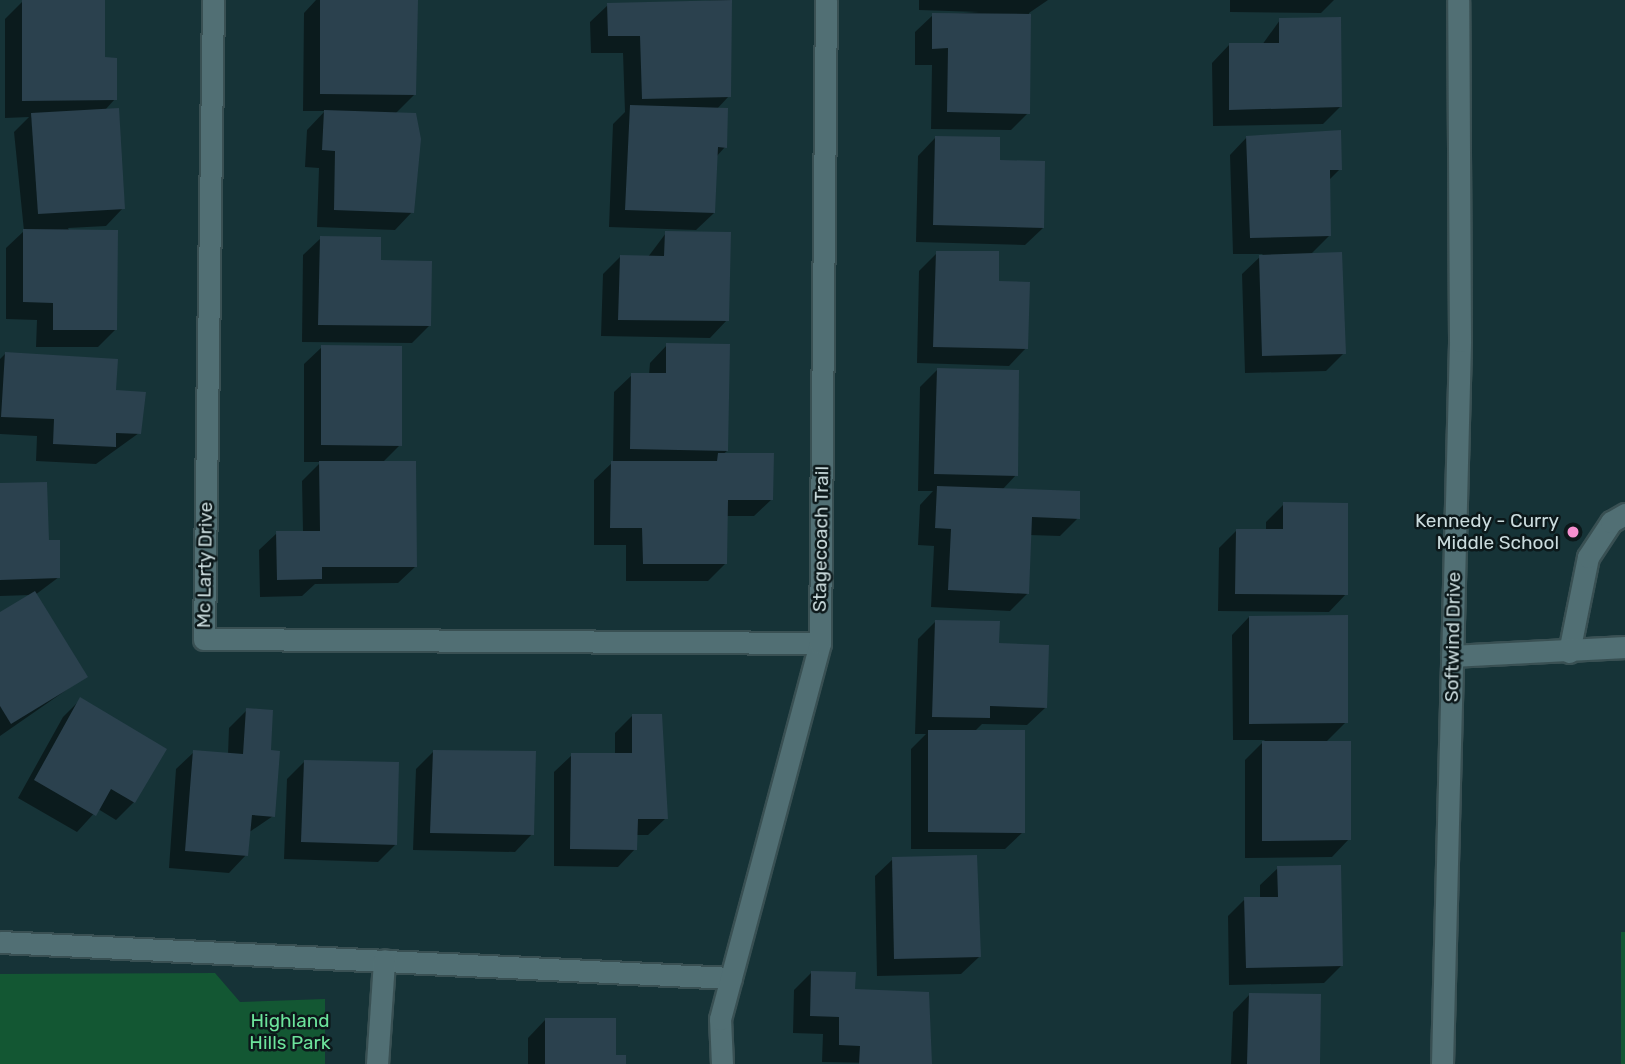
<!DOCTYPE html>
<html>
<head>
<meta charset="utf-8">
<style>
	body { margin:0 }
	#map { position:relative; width:1625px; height:1064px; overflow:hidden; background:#163337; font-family:Rubik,sans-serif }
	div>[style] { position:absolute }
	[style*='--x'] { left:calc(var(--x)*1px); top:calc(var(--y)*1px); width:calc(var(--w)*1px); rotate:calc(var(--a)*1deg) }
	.green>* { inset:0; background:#135733 }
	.shadow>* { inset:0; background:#0007 }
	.building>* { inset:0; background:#2b414e }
	.roads { filter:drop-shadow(2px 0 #395053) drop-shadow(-2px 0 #395053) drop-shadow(0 2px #395053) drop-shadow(0 -2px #395053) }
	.minor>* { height:21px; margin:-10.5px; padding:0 10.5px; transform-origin:10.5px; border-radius:10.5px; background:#516f74 }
	.dots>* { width:19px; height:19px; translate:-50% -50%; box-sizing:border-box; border:4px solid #0c181a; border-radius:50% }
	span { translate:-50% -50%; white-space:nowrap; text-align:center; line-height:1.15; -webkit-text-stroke:5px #0c181a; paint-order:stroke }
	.poi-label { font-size:19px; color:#cadbdd }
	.right { translate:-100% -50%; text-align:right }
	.street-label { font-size:19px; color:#cadbdd }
	.park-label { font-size:19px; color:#6ce39b }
</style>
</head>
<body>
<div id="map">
	<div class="green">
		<div style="clip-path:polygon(1621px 932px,1625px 932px,1625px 1064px,1621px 1064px)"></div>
		<div style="clip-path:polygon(215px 973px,240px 1002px,325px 999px,325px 1064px,0 1064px,0 974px)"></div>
	</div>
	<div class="shadow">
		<div style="clip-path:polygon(316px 0,416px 0,414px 95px,395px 114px,412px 212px,395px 230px,317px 227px,319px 168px,305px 167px,307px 130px,325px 111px,303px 111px,304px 13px)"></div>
		<div style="clip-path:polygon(730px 0,729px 96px,716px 110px,725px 147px,716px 157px,714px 213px,696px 230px,609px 227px,613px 124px,625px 112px,623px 53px,591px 53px,590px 22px,608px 5px)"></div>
		<div style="clip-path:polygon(919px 0,1048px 0,1029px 13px,1028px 113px,1011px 130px,931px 129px,932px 65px,915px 65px,915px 32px,933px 15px,979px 12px,919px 10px)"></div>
		<div style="clip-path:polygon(1230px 0,1334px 0,1321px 13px,1230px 12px)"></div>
		<div style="clip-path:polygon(23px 1px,103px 59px,115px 99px,105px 110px,123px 208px,106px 226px,68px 228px,116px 329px,98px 347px,36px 347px,37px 320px,6px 319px,6px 248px,24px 231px,14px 132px,29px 117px,5px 118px,5px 19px)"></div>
		<div style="clip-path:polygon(1280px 20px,1340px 107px,1323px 124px,1213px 126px,1212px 63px,1229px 45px,1262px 45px)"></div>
		<div style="clip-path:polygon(1247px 137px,1340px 169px,1328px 181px,1330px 235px,1310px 255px,1344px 353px,1326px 371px,1245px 373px,1242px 274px,1263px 254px,1233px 254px,1230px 155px)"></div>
		<div style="clip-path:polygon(935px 138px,998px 162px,1043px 228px,1025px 245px,916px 242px,918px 156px)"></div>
		<div style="clip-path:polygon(666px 233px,727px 320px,710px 338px,601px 336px,603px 274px,620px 257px,648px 257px)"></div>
		<div style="clip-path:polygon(321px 238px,379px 262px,429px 326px,412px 343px,302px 342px,303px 255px)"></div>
		<div style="clip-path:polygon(937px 253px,997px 282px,1026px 348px,1009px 366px,917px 363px,919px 271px)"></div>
		<div style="clip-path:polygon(667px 345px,727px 451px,722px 455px,772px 499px,754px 516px,726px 516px,726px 563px,708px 581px,626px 581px,626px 545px,594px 545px,594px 480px,613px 462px,614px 392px,632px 375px,649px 375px,650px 363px)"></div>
		<div style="clip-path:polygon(322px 347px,400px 445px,382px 463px,416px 566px,398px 583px,315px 584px,302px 596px,260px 597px,259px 550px,277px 533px,303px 532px,302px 481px,321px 462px,304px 462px,304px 364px)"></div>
		<div style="clip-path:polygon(5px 354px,114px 392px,139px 433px,96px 464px,36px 461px,37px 436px,0 434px,0 359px)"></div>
		<div style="clip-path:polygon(937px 370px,1016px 475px,1002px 490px,1078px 518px,1060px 536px,1029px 535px,1028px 593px,1010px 611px,931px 607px,934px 546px,918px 545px,920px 505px,933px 491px,918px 491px,920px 387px)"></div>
		<div style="clip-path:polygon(0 485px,47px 542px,59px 577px,35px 595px,85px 677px,0 736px,0 614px,31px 595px,0 596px)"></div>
		<div style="clip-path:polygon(1284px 504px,1346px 594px,1329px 612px,1218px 611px,1219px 548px,1237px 530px,1266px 531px,1266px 522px)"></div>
		<div style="clip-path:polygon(1249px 617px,1346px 722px,1325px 743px,1349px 839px,1332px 857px,1245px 858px,1245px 760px,1265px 740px,1233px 740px,1232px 635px)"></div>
		<div style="clip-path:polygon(935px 622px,997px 645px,1045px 708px,1027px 725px,982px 724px,974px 732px,1023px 832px,1005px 849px,911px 849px,911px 749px,926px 734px,915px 734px,918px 639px)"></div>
		<div style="clip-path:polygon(80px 700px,134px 802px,116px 820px,98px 809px,77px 832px,18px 798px,63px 717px)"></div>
		<div style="clip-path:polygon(247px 710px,269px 752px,273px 816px,248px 833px,246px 855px,229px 873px,169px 868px,176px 769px,194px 752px,228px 754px,229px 728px)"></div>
		<div style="clip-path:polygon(633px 715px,666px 818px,648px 835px,636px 835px,635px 849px,618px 867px,554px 866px,554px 772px,572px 755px,615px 755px,615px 733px)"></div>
		<div style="clip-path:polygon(434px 751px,532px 834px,515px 852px,413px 850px,416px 769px)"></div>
		<div style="clip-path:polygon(305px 761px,396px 844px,378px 862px,284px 859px,287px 779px)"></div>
		<div style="clip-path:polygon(893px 859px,979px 957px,961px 974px,877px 976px,875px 876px)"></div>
		<div style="clip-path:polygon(1278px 868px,1341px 966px,1324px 983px,1229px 985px,1228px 916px,1245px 899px,1260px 899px,1260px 885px)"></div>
		<div style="clip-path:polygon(811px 973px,854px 991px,930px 1064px,822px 1062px,823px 1034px,793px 1033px,794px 990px)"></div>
		<div style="clip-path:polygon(1250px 994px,1318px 1064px,1231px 1064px,1233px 1012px)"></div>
		<div style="clip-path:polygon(545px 1020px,614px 1056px,625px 1064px,528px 1064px,528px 1038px)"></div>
	</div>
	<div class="building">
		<div style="clip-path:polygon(22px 0,105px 0,105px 57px,117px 58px,117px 100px,22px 101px)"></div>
		<div style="clip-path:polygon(320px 0,418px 0,416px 95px,320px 94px)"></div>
		<div style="clip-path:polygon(732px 0,731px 97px,642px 99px,640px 36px,608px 36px,607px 3px)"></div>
		<div style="clip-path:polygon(932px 13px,1031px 14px,1030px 114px,947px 112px,948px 48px,932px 49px)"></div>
		<div style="clip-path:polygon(1341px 17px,1342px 107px,1229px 110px,1229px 43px,1279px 43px,1279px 18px)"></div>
		<div style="clip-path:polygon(630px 105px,728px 108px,727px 148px,718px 147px,715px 213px,625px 210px)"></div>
		<div style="clip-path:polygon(119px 108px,125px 209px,38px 214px,31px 113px)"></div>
		<div style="clip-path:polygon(324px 110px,416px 113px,421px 139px,414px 213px,334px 210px,335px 151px,322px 150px)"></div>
		<div style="clip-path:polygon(1341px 130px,1342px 170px,1330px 170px,1331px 236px,1250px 238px,1246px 136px)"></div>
		<div style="clip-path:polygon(935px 136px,1000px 137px,1000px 160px,1045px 161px,1044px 228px,933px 225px)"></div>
		<div style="clip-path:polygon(23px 229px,118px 230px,117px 330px,53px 330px,53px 303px,23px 302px)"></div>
		<div style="clip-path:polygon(665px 231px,731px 232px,729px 321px,618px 320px,620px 255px,664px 256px)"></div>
		<div style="clip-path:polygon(320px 236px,381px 237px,381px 260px,432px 261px,431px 326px,318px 325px)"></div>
		<div style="clip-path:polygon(936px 251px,999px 251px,999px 281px,1030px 282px,1028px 349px,933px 347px)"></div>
		<div style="clip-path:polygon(1342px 252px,1346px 354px,1262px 356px,1259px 255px)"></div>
		<div style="clip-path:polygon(666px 343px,730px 344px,728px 451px,630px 449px,631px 373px,666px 373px)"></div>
		<div style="clip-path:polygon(321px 345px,402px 346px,402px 446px,321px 445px)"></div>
		<div style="clip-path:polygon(5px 352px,118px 359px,116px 390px,146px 392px,141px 434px,116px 433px,116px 447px,53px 444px,54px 419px,1px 417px)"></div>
		<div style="clip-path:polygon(937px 368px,1019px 370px,1018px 476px,934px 474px)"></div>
		<div style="clip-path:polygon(718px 453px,774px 453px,773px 500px,728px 500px,727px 564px,643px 564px,642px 528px,610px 528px,611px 461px,717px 461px)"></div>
		<div style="clip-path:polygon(319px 461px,416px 461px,417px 567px,322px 567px,322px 579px,277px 580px,276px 531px,320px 531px)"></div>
		<div style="clip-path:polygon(47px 482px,49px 540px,60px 540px,60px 578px,0 580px,0 483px)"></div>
		<div style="clip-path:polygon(937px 486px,1080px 491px,1080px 519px,1032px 517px,1029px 594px,948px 590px,951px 529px,935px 528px)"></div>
		<div style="clip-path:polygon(1283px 502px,1348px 503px,1348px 595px,1235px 594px,1236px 529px,1283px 529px)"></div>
		<div style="clip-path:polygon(35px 591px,88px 677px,11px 724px,0 706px,0 612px)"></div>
		<div style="clip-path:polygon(1348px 615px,1348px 723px,1249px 724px,1249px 616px)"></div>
		<div style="clip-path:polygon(935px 620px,1000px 621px,999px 643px,1049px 645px,1047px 708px,990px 706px,990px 718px,932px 717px)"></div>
		<div style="clip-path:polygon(80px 697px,167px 749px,135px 803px,111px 789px,96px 816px,34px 780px)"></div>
		<div style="clip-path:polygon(246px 708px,273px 710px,271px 750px,280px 751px,275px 817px,252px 815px,248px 856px,185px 851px,193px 750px,243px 754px)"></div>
		<div style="clip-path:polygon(632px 714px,662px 714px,668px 819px,638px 819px,637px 850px,570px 849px,571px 753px,632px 753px)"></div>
		<div style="clip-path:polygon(928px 730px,1025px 730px,1025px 833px,928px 832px)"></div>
		<div style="clip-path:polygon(1262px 741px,1351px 741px,1351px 840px,1262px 841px)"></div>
		<div style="clip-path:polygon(433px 750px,536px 751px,534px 835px,430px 833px)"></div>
		<div style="clip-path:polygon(304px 760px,399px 762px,397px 845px,301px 842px)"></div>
		<div style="clip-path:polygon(977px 855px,981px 957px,894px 959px,892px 857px)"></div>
		<div style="clip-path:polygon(1341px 865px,1343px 966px,1246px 968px,1244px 897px,1278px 897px,1277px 866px)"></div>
		<div style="clip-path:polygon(811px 971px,856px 972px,855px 989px,929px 992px,932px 1064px,859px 1064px,860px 1046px,839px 1045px,839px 1017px,810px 1016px)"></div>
		<div style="clip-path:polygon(1249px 993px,1321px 994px,1320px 1064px,1247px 1064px)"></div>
		<div style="clip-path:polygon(545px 1018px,616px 1018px,616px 1055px,626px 1055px,626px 1064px,545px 1064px)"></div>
	</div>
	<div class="roads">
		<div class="minor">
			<div style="--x:213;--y:0;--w:639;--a:90.81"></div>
			<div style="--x:204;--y:639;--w:616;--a:0.37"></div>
			<div style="--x:1569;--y:652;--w:97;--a:-78.7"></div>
			<div style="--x:1588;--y:557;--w:42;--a:-56.7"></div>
			<div style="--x:1611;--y:522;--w:16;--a:-30"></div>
			<div style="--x:1452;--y:656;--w:173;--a:-3"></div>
			<div style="--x:0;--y:942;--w:732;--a:2.82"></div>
			<div style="--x:377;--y:1064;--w:104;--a:-86.1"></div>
			<div style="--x:722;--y:1064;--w:45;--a:-92.5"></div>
			<div style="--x:720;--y:1019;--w:389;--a:-75.1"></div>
			<div style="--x:820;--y:643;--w:643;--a:-89.47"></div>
			<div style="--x:1442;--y:1064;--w:723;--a:-88.57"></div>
			<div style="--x:1460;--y:341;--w:341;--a:-90.3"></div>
		</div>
	</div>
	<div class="dots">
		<div style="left:1573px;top:532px;background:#f690d0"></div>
	</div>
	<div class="poi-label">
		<span class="right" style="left:1559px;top:532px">Kennedy - Curry<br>Middle School</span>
	</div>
	<div class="street-label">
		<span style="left:821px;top:539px;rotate:-89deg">Stagecoach Trail</span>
		<span style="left:205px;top:565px;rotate:-89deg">Mc Larty Drive</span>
		<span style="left:1453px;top:637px;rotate:-89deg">Softwind Drive</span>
	</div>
	<div class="park-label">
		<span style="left:290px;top:1032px">Highland<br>Hills Park</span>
	</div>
</div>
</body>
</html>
